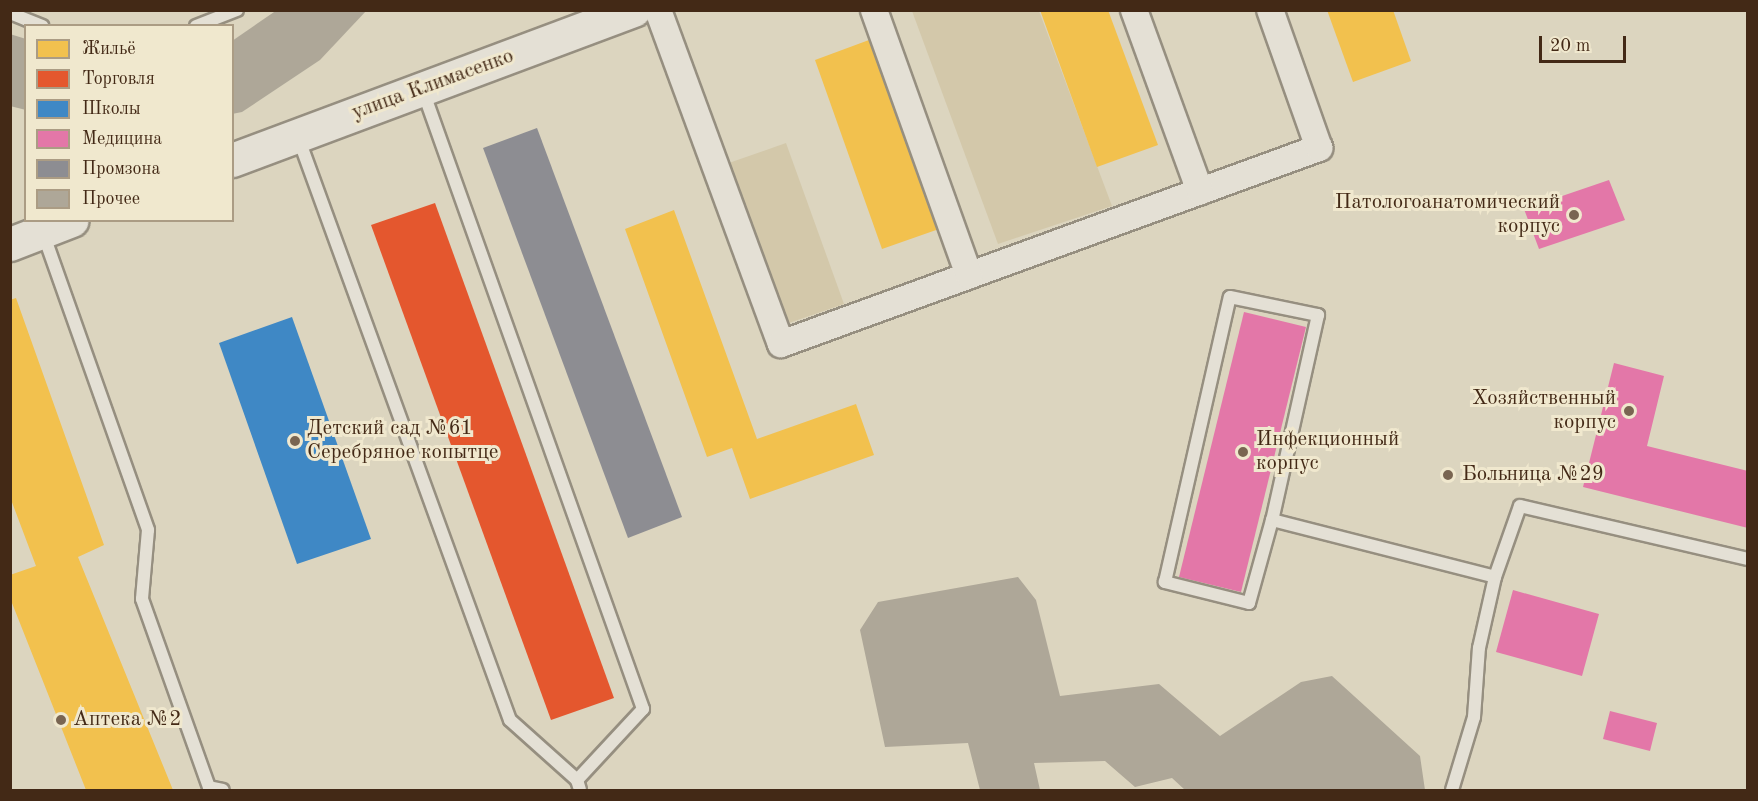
<!DOCTYPE html>
<html>
<head>
<meta charset="utf-8">
<style>
	body { margin:0 }
	#map { position:relative; width:1758px; height:801px; overflow:hidden; background:#dcd5bf; font-family:"Old Standard TT",serif }
	div>[style] { position:absolute }
	[style*='--x'] { left:calc(var(--x)*1px); top:calc(var(--y)*1px); width:calc(var(--w)*1px); rotate:calc(var(--a)*1deg) }
	.green>* { inset:0; background:#d3c8aa }
	.homes>* { inset:0; background:#f2c14e }
	.shops>* { inset:0; background:#e4572e }
	.schools>* { inset:0; background:#3f88c5 }
	.health>* { inset:0; background:#e377a8 }
	.industry>* { inset:0; background:#8d8d92 }
	.building>* { inset:0; background:#aea798 }
	.roads { filter:drop-shadow(2px 0 #968f80) drop-shadow(-2px 0 #968f80) drop-shadow(0 2px #968f80) drop-shadow(0 -2px #968f80) }
	.lane>* { height:12px; margin:-6px; padding:0 6px; transform-origin:6px; border-radius:6px; background:#e4e0d5 }
	.street>* { height:26px; margin:-13px; padding:0 13px; transform-origin:13px; border-radius:13px; background:#e4e0d5 }
	.secondary>* { height:33px; margin:-16.5px; padding:0 16.5px; transform-origin:16.5px; border-radius:16.5px; background:#e4e0d5 }
	.dots>* { width:16px; height:16px; translate:-50% -50%; box-sizing:border-box; border:3px solid #f0e8ce; border-radius:50% }
	span { translate:-50% -50%; white-space:nowrap; text-align:center; line-height:1.15; -webkit-text-stroke:6px #f0e8ce; paint-order:stroke }
	.street-label { font-size:21px; color:#432916 }
	.poi-label { font-size:21px; color:#432916 }
	.right { translate:-100% -50%; text-align:right }
	.left { translate:0 -50%; text-align:left }
	.frame { position:absolute; inset:0; border:12px solid #432916; pointer-events:none }
	.legend { position:absolute; left:24px; top:24px; width:210px; height:198px; box-sizing:border-box; background:#f0e8ce; border:2px solid #ab9c84; margin:0; padding:8px 10px; list-style:none; font-size:18px; color:#432916 }
	.legend li { display:flex; align-items:center; gap:12px; height:30px }
	.legend b { width:30px; border:2px solid #ab9c84 }
	.scale { position:absolute; left:1539px; top:36px; width:87px; height:27px; box-sizing:border-box; border:3px solid #432916; border-top:0; padding-left:8px; font-size:18px; line-height:21px; white-space:nowrap; color:#432916; -webkit-text-stroke:4px #f0e8ce; paint-order:stroke }
</style>
</head>
<body>
<div id="map">
	<div class="green">
		<div style="clip-path:polygon(912px 11px,1039px 11px,1112px 206px,998px 244px)"></div>
		<div style="clip-path:polygon(786px 143px,844px 304px,783px 325px,726px 164px)"></div>
	</div>
	<div class="homes">
		<div style="clip-path:polygon(1040px 10px,1108px 10px,1158px 145px,1097px 167px)"></div>
		<div style="clip-path:polygon(1327px 10px,1393px 10px,1411px 61px,1353px 82px)"></div>
		<div style="clip-path:polygon(869px 40px,939px 229px,882px 249px,815px 60px)"></div>
		<div style="clip-path:polygon(674px 210px,757px 439px,856px 404px,874px 455px,750px 499px,732px 448px,707px 457px,625px 229px)"></div>
		<div style="clip-path:polygon(16px 298px,104px 545px,78px 557px,173px 790px,86px 790px,10px 598px,10px 575px,36px 566px,10px 497px,10px 300px)"></div>
	</div>
	<div class="shops">
		<div style="clip-path:polygon(435px 203px,614px 698px,551px 720px,371px 225px)"></div>
	</div>
	<div class="schools">
		<div style="clip-path:polygon(292px 317px,371px 539px,297px 564px,219px 343px)"></div>
	</div>
	<div class="health">
		<div style="clip-path:polygon(1609px 180px,1625px 220px,1539px 249px,1524px 209px)"></div>
		<div style="clip-path:polygon(1244px 312px,1306px 327px,1241px 592px,1179px 577px)"></div>
		<div style="clip-path:polygon(1614px 363px,1664px 376px,1647px 446px,1748px 471px,1748px 528px,1583px 487px)"></div>
		<div style="clip-path:polygon(1513px 590px,1599px 614px,1582px 676px,1496px 652px)"></div>
		<div style="clip-path:polygon(1610px 711px,1657px 723px,1650px 751px,1603px 739px)"></div>
	</div>
	<div class="industry">
		<div style="clip-path:polygon(537px 128px,682px 517px,628px 538px,483px 148px)"></div>
	</div>
	<div class="building">
		<div style="clip-path:polygon(277px 10px,367px 10px,320px 60px,242px 112px,232px 114px,232px 41px)"></div>
		<div style="clip-path:polygon(10px 34px,26px 39px,26px 110px,10px 106px)"></div>
		<div style="clip-path:polygon(1018px 577px,1036px 600px,1060px 696px,1159px 684px,1220px 736px,1301px 682px,1332px 676px,1420px 756px,1425px 790px,1185px 790px,1172px 778px,1135px 787px,1105px 761px,1034px 763px,1040px 790px,980px 790px,968px 743px,885px 747px,860px 630px,878px 602px)"></div>
	</div>
	<div class="roads">
		<div class="lane">
			<div style="--x:10;--y:13;--w:35;--a:22"></div>
			<div style="--x:196;--y:26;--w:44;--a:-21.3"></div>
			<div style="--x:423;--y:91;--w:656;--a:70.4"></div>
			<div style="--x:643;--y:709;--w:97;--a:132.9"></div>
			<div style="--x:298;--y:137;--w:620;--a:70.02"></div>
			<div style="--x:510;--y:720;--w:90;--a:41.8"></div>
			<div style="--x:577;--y:780;--w:10;--a:73"></div>
			<div style="--x:43;--y:233;--w:315;--a:70.5"></div>
			<div style="--x:148;--y:530;--w:69;--a:95"></div>
			<div style="--x:142;--y:599;--w:200;--a:70.4"></div>
			<div style="--x:209;--y:787;--w:14;--a:12"></div>
			<div style="--x:1272;--y:520;--w:86;--a:105.5"></div>
			<div style="--x:1249;--y:603;--w:87;--a:-166"></div>
			<div style="--x:1165;--y:582;--w:292;--a:-77.2"></div>
			<div style="--x:1230;--y:297;--w:90;--a:11.6"></div>
			<div style="--x:1318;--y:315;--w:210;--a:102.6"></div>
			<div style="--x:1272;--y:520;--w:230;--a:14.3"></div>
			<div style="--x:1452;--y:790;--w:76;--a:-73.2"></div>
			<div style="--x:1474;--y:717;--w:69;--a:-85.9"></div>
			<div style="--x:1479;--y:648;--w:73;--a:-77.3"></div>
			<div style="--x:1495;--y:577;--w:75;--a:-70.6"></div>
			<div style="--x:1520;--y:506;--w:234;--a:13.1"></div>
		</div>
		<div class="street">
			<div style="--x:658;--y:10;--w:356;--a:69.8"></div>
			<div style="--x:781;--y:344;--w:573;--a:-20.02"></div>
			<div style="--x:1319;--y:148;--w:146;--a:-109.5"></div>
			<div style="--x:874;--y:10;--w:282;--a:70.3"></div>
			<div style="--x:1134;--y:10;--w:193;--a:70"></div>
		</div>
		<div class="secondary">
			<div style="--x:232;--y:160;--w:429;--a:-20.5"></div>
			<div style="--x:10;--y:244;--w:66;--a:-21.2"></div>
		</div>
	</div>
	<div class="dots">
		<div style="left:1574px;top:215px;background:#796551"></div>
		<div style="left:1629px;top:411px;background:#796551"></div>
		<div style="left:295px;top:441px;background:#796551"></div>
		<div style="left:1243px;top:452px;background:#796551"></div>
		<div style="left:1448px;top:475px;background:#796551"></div>
		<div style="left:61px;top:720px;background:#796551"></div>
	</div>
	<div class="street-label">
		<span style="left:433px;top:85px;rotate:-20deg">улица Климасенко</span>
	</div>
	<div class="poi-label">
		<span class="right" style="left:1560px;top:215px">Патологоанатомический<br>корпус</span>
		<span class="right" style="left:1616px;top:411px">Хозяйственный<br>корпус</span>
		<span class="left" style="left:307px;top:441px">Детский сад №61<br>Серебряное копытце</span>
		<span class="left" style="left:1256px;top:452px">Инфекционный<br>корпус</span>
		<span class="left" style="left:1462px;top:475px">Больница №29</span>
		<span class="left" style="left:73px;top:720px">Аптека №2</span>
	</div>
	<div class="frame"></div>
	<ul class="legend">
	<li><b style="height:16px;background:#f2c14e"></b>Жильё</li>
	<li><b style="height:16px;background:#e4572e"></b>Торговля</li>
	<li><b style="height:16px;background:#3f88c5"></b>Школы</li>
	<li><b style="height:16px;background:#e377a8"></b>Медицина</li>
	<li><b style="height:16px;background:#8d8d92"></b>Промзона</li>
	<li><b style="height:16px;background:#aea798"></b>Прочее</li>
	</ul>
	<div class="scale">20 m</div>
</div>
</body>
</html>
